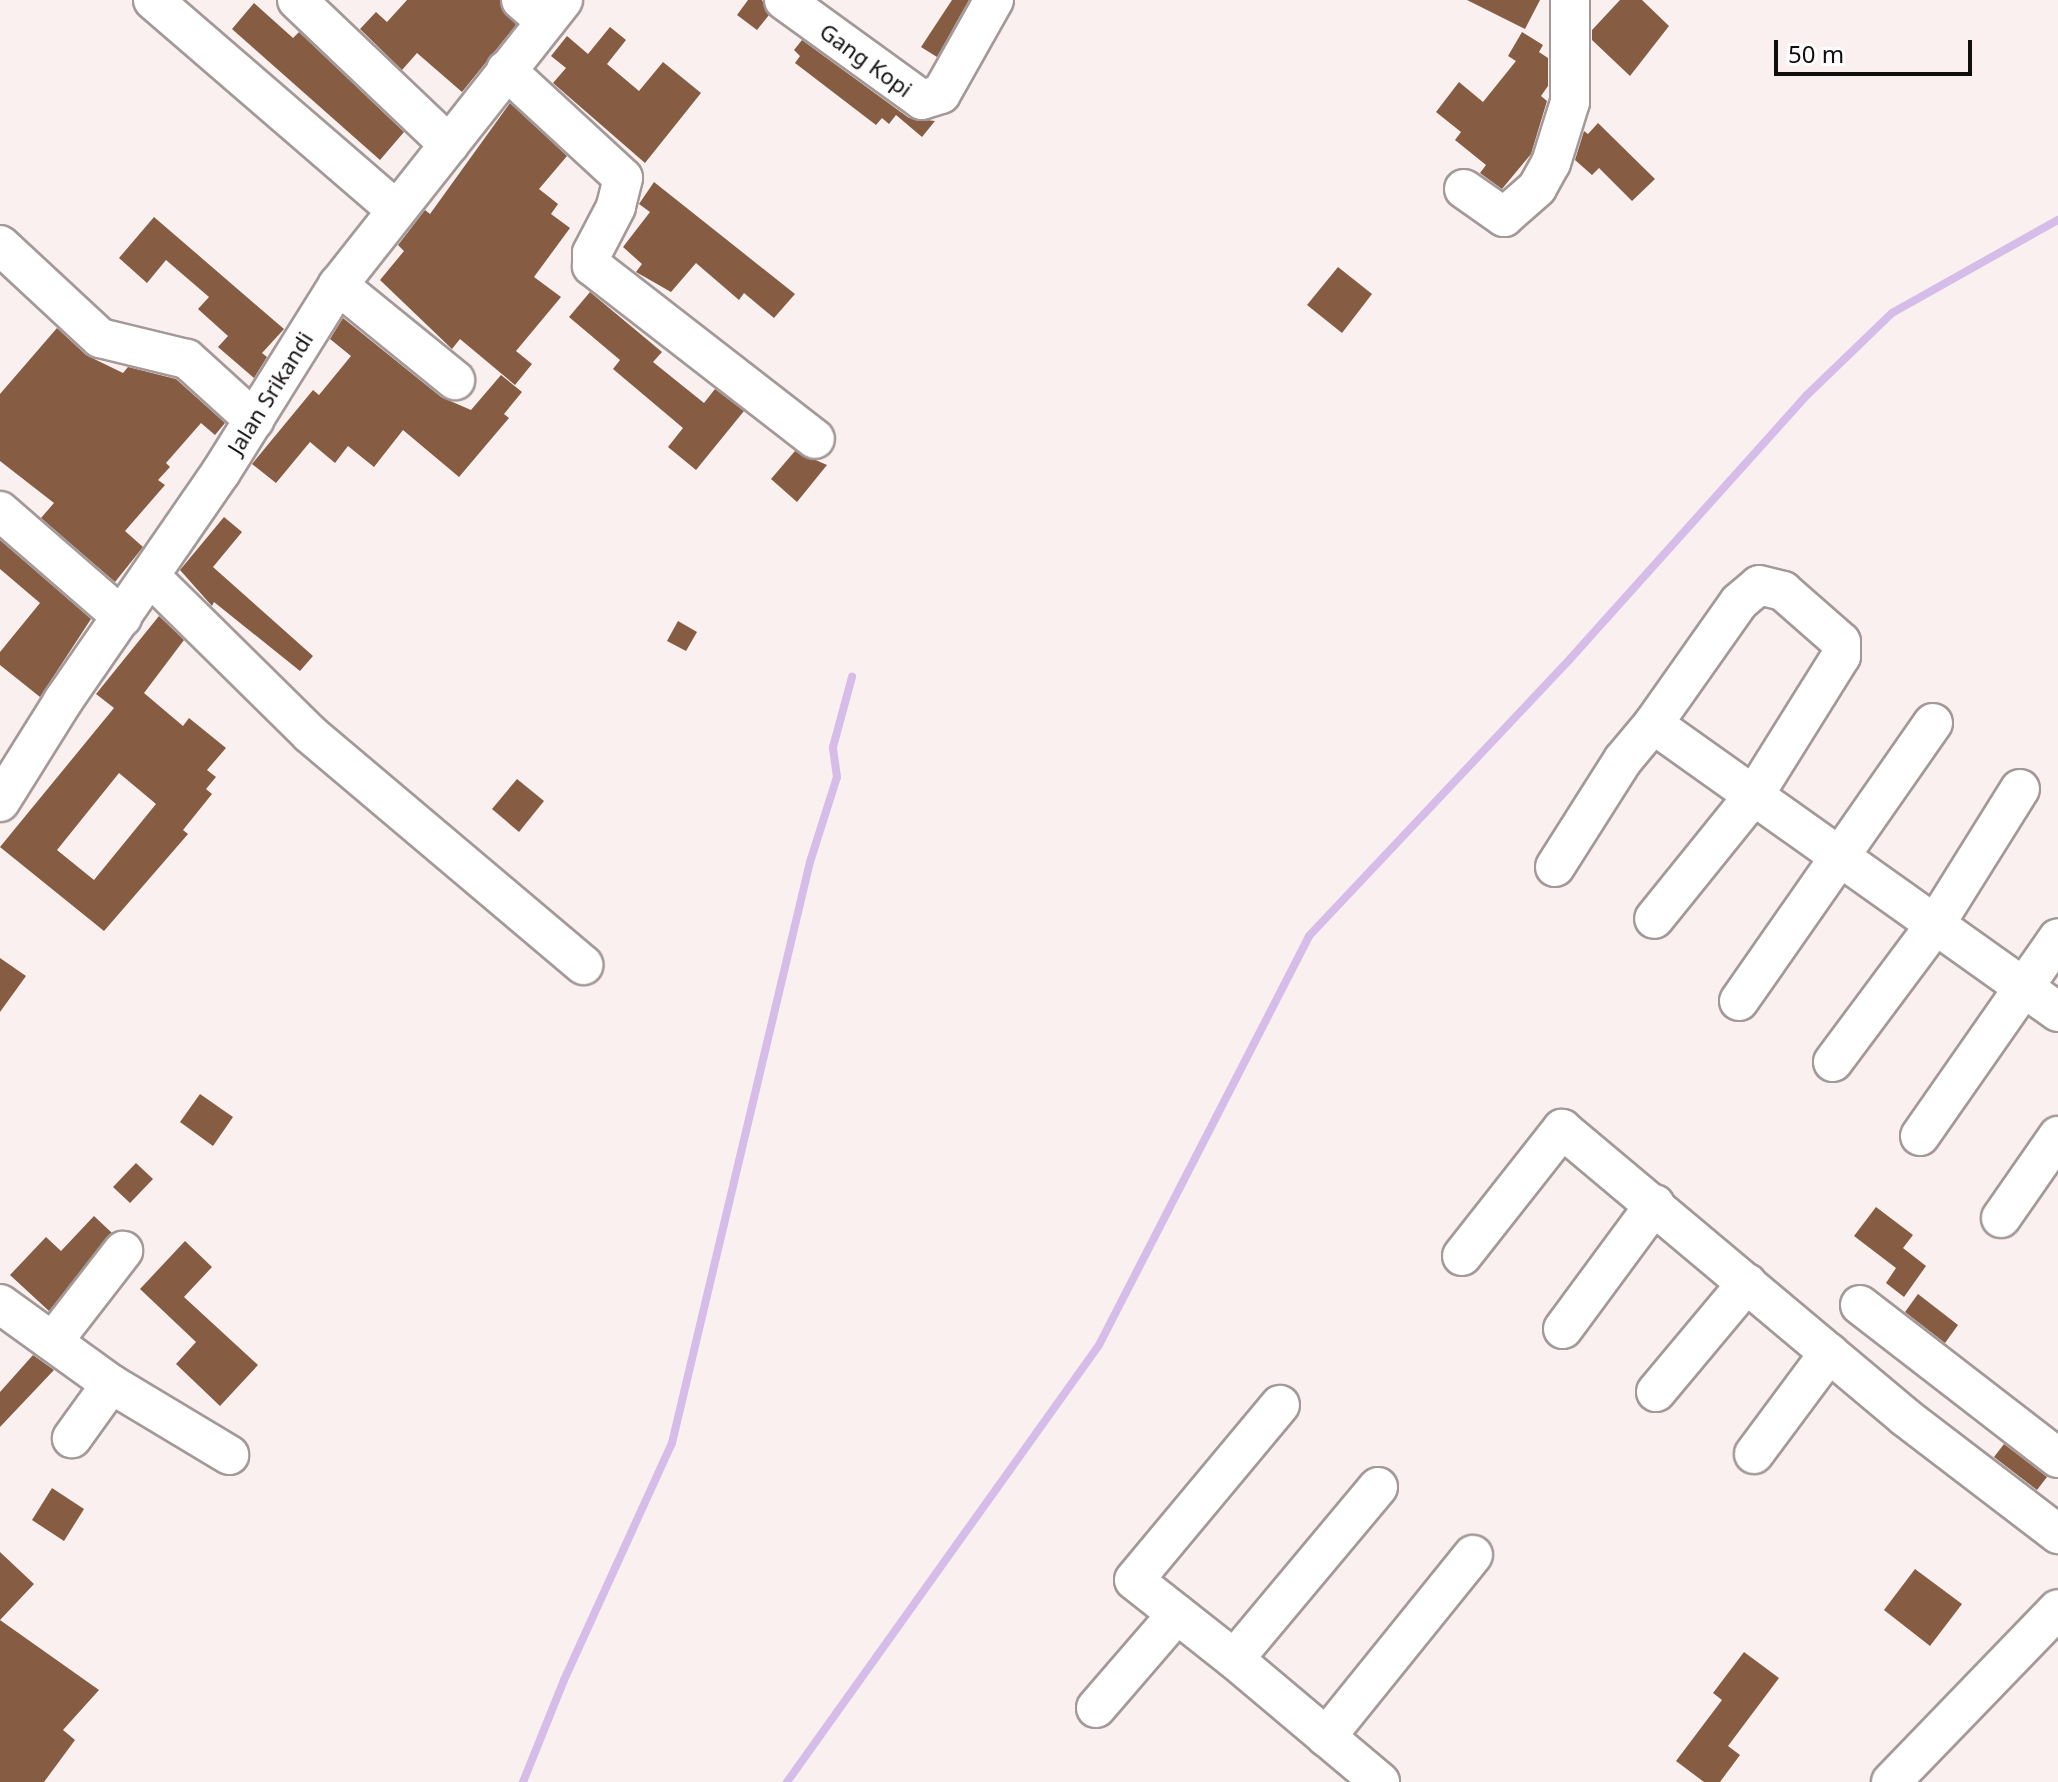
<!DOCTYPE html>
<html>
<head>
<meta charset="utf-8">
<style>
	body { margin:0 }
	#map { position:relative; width:2058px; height:1782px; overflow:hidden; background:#fbf0f0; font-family:"Noto Sans",sans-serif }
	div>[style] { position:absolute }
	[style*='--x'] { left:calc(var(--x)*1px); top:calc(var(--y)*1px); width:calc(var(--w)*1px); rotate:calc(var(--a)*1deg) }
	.stream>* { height:8px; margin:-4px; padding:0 4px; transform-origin:4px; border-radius:4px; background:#d6bce8 }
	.building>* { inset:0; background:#865c43 }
	.roads { filter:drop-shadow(2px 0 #a49999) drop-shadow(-2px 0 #a49999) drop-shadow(0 2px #a49999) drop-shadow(0 -2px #a49999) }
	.minor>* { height:38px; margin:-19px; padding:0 19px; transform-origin:19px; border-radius:19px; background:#fff }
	span { translate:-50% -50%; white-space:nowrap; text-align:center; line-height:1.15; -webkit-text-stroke:6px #fff; paint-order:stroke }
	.street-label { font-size:22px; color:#110e0e }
	.scale { position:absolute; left:1774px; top:40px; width:198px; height:36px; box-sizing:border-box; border:4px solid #110e0e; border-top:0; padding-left:10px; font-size:24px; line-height:28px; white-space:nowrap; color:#110e0e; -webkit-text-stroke:6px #fff; paint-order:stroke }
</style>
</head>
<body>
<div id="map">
	<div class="stream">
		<div style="--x:523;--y:1782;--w:110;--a:-68.1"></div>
		<div style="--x:564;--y:1680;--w:260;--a:-65.5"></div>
		<div style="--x:672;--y:1443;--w:597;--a:-76.64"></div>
		<div style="--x:810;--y:862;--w:89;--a:-72.4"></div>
		<div style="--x:837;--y:777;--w:30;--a:-98"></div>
		<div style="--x:833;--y:747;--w:73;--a:-74.8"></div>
		<div style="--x:787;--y:1782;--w:537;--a:-54.47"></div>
		<div style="--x:1099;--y:1345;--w:460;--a:-62.8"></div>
		<div style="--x:1309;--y:936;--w:381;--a:-46.7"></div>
		<div style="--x:1570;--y:659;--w:355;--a:-48.1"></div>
		<div style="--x:1807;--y:395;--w:118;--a:-44"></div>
		<div style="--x:1892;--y:313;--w:190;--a:-29.3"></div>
	</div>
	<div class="building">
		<div style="clip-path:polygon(407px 0,500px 0,516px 25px,462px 92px,417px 53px,402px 70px,360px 29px,376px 12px,387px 22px)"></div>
		<div style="clip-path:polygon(748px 0,762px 0,769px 15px,757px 30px,737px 15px)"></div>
		<div style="clip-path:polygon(952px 0,969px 0,937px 57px,921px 47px)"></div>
		<div style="clip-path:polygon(1467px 0,1540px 0,1525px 29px)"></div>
		<div style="clip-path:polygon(1620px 0,1642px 0,1669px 26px,1630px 76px,1592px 40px,1592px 30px)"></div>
		<div style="clip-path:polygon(254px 3px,293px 38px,299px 32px,404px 132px,380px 160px,232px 29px)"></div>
		<div style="clip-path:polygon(610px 27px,626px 40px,607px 64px,639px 91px,663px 62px,701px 93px,645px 163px,553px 83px,566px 68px,551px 56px,567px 36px,588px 54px)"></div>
		<div style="clip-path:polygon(1522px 32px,1543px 45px,1539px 52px,1548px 58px,1548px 86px,1541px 96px,1547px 101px,1531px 154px,1502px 189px,1480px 173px,1486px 165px,1455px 140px,1461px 132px,1436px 112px,1459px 82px,1483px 102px,1516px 61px,1508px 56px)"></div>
		<div style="clip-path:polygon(802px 40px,909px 118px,935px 121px,922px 137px,896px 115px,889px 124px,882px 118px,876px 125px,795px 63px,800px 56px,794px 50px)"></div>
		<div style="clip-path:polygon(510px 103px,567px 156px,539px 189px,558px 204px,551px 214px,570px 228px,534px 277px,561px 297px,516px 351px,532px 364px,515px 385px,460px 339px,452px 349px,380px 280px,404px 251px,398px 245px,425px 210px,430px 214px)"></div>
		<div style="clip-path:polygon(1598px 123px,1655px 179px,1632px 201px,1599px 168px,1592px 175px,1575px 160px,1584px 131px,1588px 134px)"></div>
		<div style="clip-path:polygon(654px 182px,795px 294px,774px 318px,744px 293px,739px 300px,696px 263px,671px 292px,636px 272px,642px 264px,623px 247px,650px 212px,639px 204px)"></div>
		<div style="clip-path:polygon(154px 217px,284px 329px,262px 353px,267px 357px,254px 378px,218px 347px,228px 336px,198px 309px,209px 297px,166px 260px,147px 283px,119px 258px)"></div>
		<div style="clip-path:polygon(1338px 267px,1372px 294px,1342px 333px,1307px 305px)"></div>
		<div style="clip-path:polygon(590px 292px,662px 352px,653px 362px,704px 403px,715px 389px,744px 411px,696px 470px,668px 447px,683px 428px,613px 369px,620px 360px,569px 317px)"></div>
		<div style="clip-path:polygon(343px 318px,441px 397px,471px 410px,501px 375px,522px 392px,504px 414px,509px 418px,459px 477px,403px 430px,374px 467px,348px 446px,335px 463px,310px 442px,276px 483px,252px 464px,313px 390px,319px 395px,351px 356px,330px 339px)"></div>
		<div style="clip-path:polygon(57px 328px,86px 355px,123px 373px,128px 367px,176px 379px,225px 423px,215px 435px,201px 423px,166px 463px,170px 467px,158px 480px,165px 485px,125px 531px,143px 547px,115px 582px,41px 518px,54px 503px,0 461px,0 394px)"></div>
		<div style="clip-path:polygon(795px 451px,827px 465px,797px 502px,771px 479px)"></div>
		<div style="clip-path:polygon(224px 517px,242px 532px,213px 567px,313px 656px,300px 671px,214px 602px,212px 606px,180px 570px)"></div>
		<div style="clip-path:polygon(0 540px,91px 619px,40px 697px,0 665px,0 652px,40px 603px,0 569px)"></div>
		<div style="clip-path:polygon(evenodd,159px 616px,184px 640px,144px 693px,183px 726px,189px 718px,226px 748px,207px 770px,216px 777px,206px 789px,212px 794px,183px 830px,188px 834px,104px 931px,0 847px,114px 708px,96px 694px,159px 616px,119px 773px,156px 804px,94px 880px,57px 850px,119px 773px)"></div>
		<div style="clip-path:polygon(678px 621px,697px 632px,686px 651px,667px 641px)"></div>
		<div style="clip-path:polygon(517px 779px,544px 801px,519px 832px,492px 809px)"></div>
		<div style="clip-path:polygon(0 958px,26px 976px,0 1012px)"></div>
		<div style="clip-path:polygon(200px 1094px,233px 1117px,213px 1146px,180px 1122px)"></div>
		<div style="clip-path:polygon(136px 1163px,153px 1179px,130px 1203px,113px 1187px)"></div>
		<div style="clip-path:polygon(1876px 1207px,1913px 1235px,1903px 1248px,1926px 1266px,1904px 1297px,1886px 1283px,1896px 1268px,1854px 1236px)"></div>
		<div style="clip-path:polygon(94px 1216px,112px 1233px,49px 1311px,10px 1275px,46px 1237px,61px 1251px)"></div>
		<div style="clip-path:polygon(185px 1241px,212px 1267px,184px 1297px,258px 1365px,220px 1406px,176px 1364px,196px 1342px,140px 1289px)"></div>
		<div style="clip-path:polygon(1918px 1294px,1958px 1325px,1945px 1343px,1905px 1312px)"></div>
		<div style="clip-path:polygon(33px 1355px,54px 1370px,0 1427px,0 1392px)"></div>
		<div style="clip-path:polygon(2004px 1444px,2047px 1477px,2037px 1490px,1994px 1457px)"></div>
		<div style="clip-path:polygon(52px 1488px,84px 1509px,64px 1541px,32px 1520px)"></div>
		<div style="clip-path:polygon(0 1552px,34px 1584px,0 1620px,99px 1690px,63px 1730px,75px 1740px,44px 1782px,0 1782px)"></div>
		<div style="clip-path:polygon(1915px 1569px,1962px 1604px,1930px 1646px,1884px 1610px)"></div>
		<div style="clip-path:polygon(1744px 1652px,1779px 1678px,1728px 1746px,1740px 1755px,1720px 1782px,1704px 1782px,1676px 1761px,1722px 1700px,1713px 1693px)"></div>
	</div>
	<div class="roads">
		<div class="minor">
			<div style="--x:153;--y:0;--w:318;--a:40.8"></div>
			<div style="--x:297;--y:0;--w:210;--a:43.6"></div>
			<div style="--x:521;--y:0;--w:33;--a:41"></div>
			<div style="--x:784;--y:0;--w:170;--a:35.9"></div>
			<div style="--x:922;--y:100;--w:20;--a:-18"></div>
			<div style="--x:941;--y:94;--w:108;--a:-60.6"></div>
			<div style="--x:506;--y:70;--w:159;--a:42.7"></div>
			<div style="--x:623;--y:178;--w:30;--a:104"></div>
			<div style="--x:616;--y:207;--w:52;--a:117.6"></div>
			<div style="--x:592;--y:253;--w:13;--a:90"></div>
			<div style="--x:592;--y:266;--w:282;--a:37.8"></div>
			<div style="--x:1464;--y:189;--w:49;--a:35"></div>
			<div style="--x:1504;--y:217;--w:44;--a:-41.3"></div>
			<div style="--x:1537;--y:188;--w:29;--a:-61"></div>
			<div style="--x:1551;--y:163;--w:64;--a:-72.7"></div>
			<div style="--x:1570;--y:102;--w:102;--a:-90"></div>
			<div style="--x:0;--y:245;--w:137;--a:42.9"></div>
			<div style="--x:100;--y:338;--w:89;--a:13.6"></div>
			<div style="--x:187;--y:359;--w:91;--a:42.3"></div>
			<div style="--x:338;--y:285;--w:151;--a:39.1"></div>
			<div style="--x:0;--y:511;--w:162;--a:41"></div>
			<div style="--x:151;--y:577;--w:223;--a:44.6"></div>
			<div style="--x:310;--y:734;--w:358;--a:40.2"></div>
			<div style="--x:1653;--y:724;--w:149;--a:-54.8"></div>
			<div style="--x:1739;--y:602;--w:26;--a:-40"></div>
			<div style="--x:1759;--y:585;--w:25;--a:14"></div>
			<div style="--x:1783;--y:591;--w:77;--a:41.3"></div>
			<div style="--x:1841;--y:642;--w:14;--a:90"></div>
			<div style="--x:1841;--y:656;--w:164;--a:122"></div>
			<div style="--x:1754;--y:795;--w:159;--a:128.9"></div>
			<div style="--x:0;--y:802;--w:119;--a:-58"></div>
			<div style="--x:63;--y:701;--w:278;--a:-55.4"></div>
			<div style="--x:221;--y:472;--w:221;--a:-58"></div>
			<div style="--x:338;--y:285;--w:363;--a:-51.7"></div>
			<div style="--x:1555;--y:867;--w:127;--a:-57.6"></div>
			<div style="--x:1623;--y:760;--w:47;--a:-50.2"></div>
			<div style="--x:1653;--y:724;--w:497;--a:35.4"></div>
			<div style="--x:1739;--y:1001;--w:339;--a:-55.1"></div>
			<div style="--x:1833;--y:1062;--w:167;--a:-53.3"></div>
			<div style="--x:1933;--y:928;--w:164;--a:-58"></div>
			<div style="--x:1920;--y:1136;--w:241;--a:-55.1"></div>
			<div style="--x:2001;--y:1218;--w:100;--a:-55.2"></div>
			<div style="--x:1462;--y:1256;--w:162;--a:-51.8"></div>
			<div style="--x:1562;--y:1129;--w:448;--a:40"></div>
			<div style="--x:1905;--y:1417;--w:193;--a:37.4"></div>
			<div style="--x:0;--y:1304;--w:137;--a:35.8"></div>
			<div style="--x:111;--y:1384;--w:67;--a:125.8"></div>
			<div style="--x:1860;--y:1305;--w:250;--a:37.7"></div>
			<div style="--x:1563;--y:1329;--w:155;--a:-53.6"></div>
			<div style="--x:54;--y:1340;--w:113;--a:-52.2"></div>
			<div style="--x:111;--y:1384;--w:138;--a:31"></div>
			<div style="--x:1656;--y:1392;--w:142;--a:-50.1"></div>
			<div style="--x:1754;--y:1454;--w:126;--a:-53.4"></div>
			<div style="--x:1378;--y:1487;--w:224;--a:129.9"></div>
			<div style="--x:1234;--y:1659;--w:191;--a:40.1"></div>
			<div style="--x:1234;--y:1659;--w:127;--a:-141.7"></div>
			<div style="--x:1134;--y:1580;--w:228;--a:-50.2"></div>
			<div style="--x:1096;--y:1708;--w:124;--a:-49.2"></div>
			<div style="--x:1326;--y:1737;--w:234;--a:-51.1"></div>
			<div style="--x:1891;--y:1782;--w:240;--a:-46"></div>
		</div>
	</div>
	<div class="street-label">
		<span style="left:866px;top:60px;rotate:36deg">Gang Kopi</span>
		<span style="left:270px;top:393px;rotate:-58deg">Jalan Srikandi</span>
	</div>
	<div class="scale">50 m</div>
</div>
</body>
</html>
